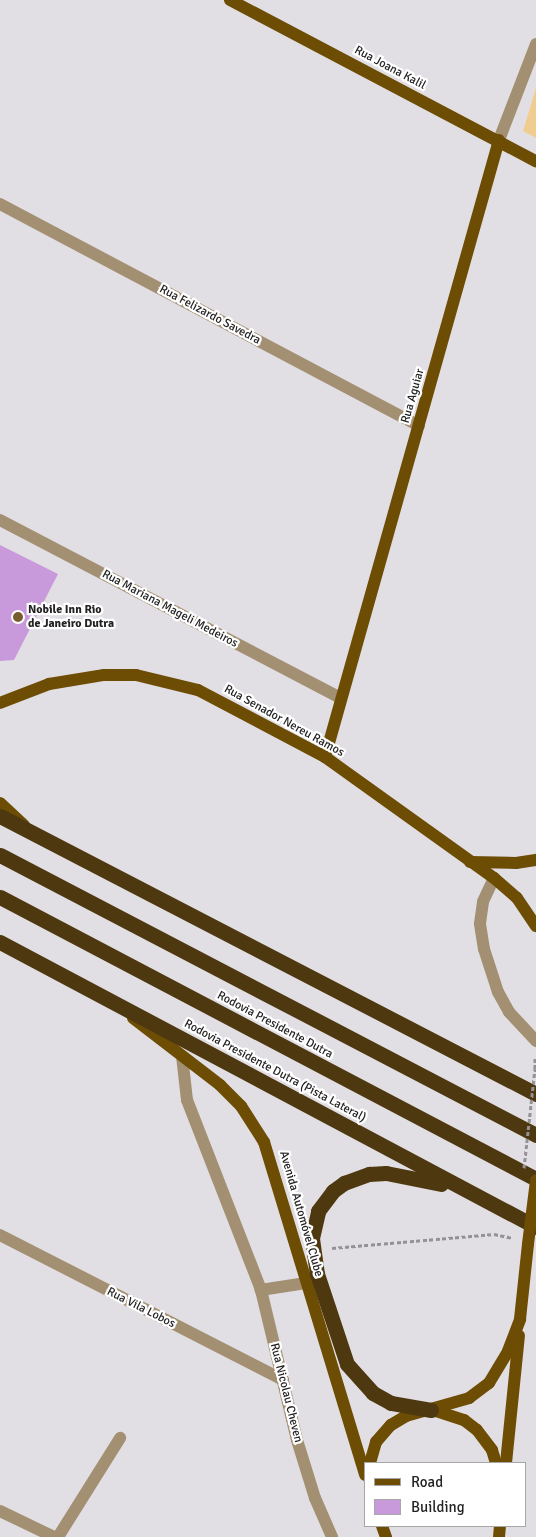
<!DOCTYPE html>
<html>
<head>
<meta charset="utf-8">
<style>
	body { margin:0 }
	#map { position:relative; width:536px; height:1537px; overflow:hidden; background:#e2dfe4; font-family:Signika,sans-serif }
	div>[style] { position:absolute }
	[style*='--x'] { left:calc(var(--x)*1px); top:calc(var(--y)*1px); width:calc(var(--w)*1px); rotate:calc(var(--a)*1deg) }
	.green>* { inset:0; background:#f1cc91 }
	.building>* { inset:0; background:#c899db }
	.path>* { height:3px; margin-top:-1.5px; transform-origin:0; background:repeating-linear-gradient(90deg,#949296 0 4px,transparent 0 6.5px) }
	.minor>* { height:12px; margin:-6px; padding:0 6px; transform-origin:6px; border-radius:6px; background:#a39072 }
	.major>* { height:12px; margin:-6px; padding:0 6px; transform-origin:6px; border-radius:6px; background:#6d4c03 }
	.highway>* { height:15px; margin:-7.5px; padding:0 7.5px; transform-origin:7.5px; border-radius:7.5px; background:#4e3810 }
	.path-bridge>* { height:3px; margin-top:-1.5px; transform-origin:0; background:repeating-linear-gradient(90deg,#949296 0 4px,transparent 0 6.5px) }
	.major-bridge>* { height:12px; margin:-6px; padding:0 6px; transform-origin:6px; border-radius:6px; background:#6d4c03 }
	.dots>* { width:14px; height:14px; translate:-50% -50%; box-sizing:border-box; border:2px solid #fff; border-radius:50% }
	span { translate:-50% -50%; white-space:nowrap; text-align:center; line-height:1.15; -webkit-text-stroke:4.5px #fff; paint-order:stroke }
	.street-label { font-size:12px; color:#242324 }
	.poi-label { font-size:12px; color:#242324; font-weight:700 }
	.left { translate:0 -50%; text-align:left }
	.legend { position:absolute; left:364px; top:1462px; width:162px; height:65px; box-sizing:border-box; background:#fff; border:1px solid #a7a7a7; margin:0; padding:6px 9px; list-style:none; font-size:15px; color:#242324 }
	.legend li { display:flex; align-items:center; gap:10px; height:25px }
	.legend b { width:25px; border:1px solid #a7a7a7 }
</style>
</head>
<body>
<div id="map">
	<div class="green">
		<div style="clip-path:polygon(536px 88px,536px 138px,523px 131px)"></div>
	</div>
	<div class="building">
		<div style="clip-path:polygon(0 545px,58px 574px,14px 660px,0 661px)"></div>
	</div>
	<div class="path">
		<div style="--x:535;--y:1069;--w:12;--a:-90"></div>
		<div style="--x:332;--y:1248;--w:163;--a:-4.9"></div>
		<div style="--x:494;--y:1234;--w:19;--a:12"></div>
	</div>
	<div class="minor">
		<div style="--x:499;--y:140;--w:103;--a:-68.9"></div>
		<div style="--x:0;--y:204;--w:474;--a:27.9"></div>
		<div style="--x:0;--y:520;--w:384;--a:27.6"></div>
		<div style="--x:494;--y:878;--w:26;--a:115"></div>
		<div style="--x:483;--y:902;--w:22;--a:98"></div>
		<div style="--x:480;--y:924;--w:25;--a:81"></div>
		<div style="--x:484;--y:949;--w:45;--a:72"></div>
		<div style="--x:498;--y:992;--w:23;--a:61"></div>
		<div style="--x:509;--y:1012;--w:40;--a:47"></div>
		<div style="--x:182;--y:1056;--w:44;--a:83.5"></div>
		<div style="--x:187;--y:1100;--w:204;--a:68.7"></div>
		<div style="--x:0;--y:1235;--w:318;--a:27.1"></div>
		<div style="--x:306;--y:1283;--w:46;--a:171.2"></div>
		<div style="--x:261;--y:1290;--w:154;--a:76.5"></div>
		<div style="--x:297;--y:1440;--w:61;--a:72.8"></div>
		<div style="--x:315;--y:1498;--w:43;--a:66.4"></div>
		<div style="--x:0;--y:1511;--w:60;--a:25.7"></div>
		<div style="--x:58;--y:1537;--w:117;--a:-57.9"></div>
	</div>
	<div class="major">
		<div style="--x:230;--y:0;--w:346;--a:27.8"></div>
		<div style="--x:0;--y:703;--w:53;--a:-21.2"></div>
		<div style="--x:49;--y:684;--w:56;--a:-9.3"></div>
		<div style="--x:104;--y:675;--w:32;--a:0"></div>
		<div style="--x:136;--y:675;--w:64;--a:13.6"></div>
		<div style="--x:198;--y:690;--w:144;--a:27.8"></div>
		<div style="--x:325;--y:757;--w:208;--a:35.6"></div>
		<div style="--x:494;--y:878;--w:30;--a:41"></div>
		<div style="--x:517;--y:898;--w:34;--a:56"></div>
		<div style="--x:325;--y:757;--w:641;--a:-74.25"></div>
		<div style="--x:0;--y:803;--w:33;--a:43"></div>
		<div style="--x:470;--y:862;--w:46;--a:1.2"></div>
		<div style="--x:516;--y:863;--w:20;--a:-9"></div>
		<div style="--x:133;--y:1018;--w:110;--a:37.6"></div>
		<div style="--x:220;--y:1085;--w:30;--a:45"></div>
		<div style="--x:241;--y:1106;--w:43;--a:57.4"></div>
		<div style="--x:264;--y:1142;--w:348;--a:73.1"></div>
		<div style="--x:433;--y:1410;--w:33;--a:18"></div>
		<div style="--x:464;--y:1420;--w:16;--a:38"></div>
		<div style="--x:477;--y:1430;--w:25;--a:53"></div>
		<div style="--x:492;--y:1450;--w:14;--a:73"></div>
		<div style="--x:370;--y:1463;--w:22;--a:-74"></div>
		<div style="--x:376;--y:1442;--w:23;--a:-49"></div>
		<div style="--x:391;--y:1425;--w:17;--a:-31"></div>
		<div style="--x:406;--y:1416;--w:66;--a:-15.9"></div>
		<div style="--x:469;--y:1398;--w:25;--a:-37"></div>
		<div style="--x:489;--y:1383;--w:37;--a:-59"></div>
		<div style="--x:508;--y:1351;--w:34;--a:-69"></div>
		<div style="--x:520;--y:1319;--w:75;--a:-83.9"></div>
		<div style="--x:506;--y:1463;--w:128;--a:-84.2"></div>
		<div style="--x:382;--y:1526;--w:12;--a:70"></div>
		<div style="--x:499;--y:1537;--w:11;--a:-85"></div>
	</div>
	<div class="highway">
		<div style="--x:0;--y:816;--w:604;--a:27.41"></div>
		<div style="--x:0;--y:855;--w:605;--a:27.58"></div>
		<div style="--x:0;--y:897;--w:606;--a:27.75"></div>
		<div style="--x:0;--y:942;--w:607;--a:28"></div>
		<div style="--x:431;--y:1410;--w:41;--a:-170.1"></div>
		<div style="--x:391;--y:1403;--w:21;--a:-151"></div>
		<div style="--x:373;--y:1393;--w:39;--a:-132"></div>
		<div style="--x:347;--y:1364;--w:95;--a:-108.4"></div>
		<div style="--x:317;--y:1274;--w:36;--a:-98"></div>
		<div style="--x:312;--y:1238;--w:28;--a:-77"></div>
		<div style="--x:318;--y:1211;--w:25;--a:-53"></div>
		<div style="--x:333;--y:1191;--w:14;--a:-36"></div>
		<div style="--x:344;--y:1183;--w:27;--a:-20"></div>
		<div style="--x:369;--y:1174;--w:17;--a:-3"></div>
		<div style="--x:386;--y:1173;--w:56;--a:11.3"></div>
	</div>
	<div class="path-bridge">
		<div style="--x:524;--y:1168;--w:100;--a:-83.7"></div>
	</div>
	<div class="major-bridge">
		<div style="--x:528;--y:1244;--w:64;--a:-82.8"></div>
	</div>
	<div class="dots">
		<div style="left:18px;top:617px;background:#775c2e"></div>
	</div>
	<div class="street-label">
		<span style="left:390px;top:68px;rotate:28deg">Rua Joana Kalil</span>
		<span style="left:210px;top:315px;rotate:28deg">Rua Felizardo Savedra</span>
		<span style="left:413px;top:396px;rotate:-74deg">Rua Aguiar</span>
		<span style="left:170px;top:609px;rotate:28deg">Rua Mariana Mageli Medeiros</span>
		<span style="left:284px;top:721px;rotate:29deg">Rua Senador Nereu Ramos</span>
		<span style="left:275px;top:1025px;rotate:28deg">Rodovia Presidente Dutra</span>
		<span style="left:275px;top:1071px;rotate:28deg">Rodovia Presidente Dutra (Pista Lateral)</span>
		<span style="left:301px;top:1214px;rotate:74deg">Avenida Automóvel Clube</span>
		<span style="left:141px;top:1308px;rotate:27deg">Rua Vila Lobos</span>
		<span style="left:286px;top:1393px;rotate:76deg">Rua Nicolau Cheven</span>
	</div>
	<div class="poi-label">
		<span class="left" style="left:28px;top:617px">Nobile Inn Rio<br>de Janeiro Dutra</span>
	</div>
	<ul class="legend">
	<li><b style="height:6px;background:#6d4c03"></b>Road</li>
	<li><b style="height:14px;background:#c899db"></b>Building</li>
	</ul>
</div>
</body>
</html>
